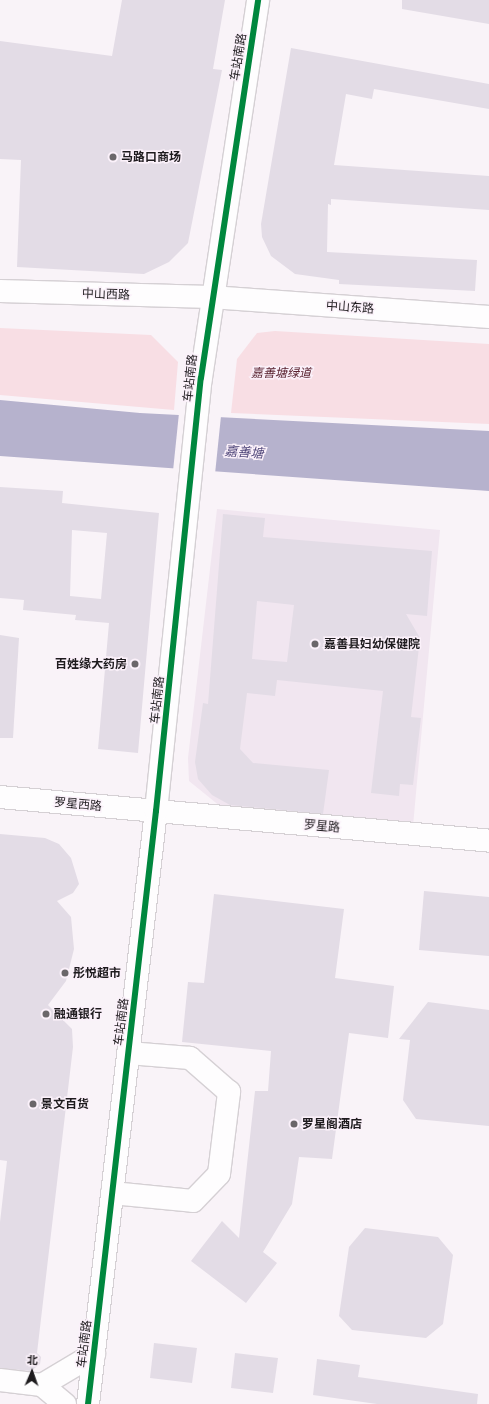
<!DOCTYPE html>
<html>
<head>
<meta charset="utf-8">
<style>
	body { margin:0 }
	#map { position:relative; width:489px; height:1404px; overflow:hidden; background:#f9f3f8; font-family:"Playfair Display","Noto Sans SC",serif }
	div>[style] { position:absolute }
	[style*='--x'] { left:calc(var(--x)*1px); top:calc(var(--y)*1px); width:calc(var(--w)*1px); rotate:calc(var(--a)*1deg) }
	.built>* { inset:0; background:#f1e6f0 }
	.green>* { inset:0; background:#f8dee4 }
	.water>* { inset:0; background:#b6b2cd }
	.pier>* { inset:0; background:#f9f3f8 }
	.building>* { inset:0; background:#e3dce6 }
	.roads { filter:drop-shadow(1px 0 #d5d0d4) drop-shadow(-1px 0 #d5d0d4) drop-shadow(0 1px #d5d0d4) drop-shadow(0 -1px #d5d0d4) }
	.minor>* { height:22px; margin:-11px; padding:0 11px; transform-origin:11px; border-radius:11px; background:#fefdfe }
	.cycleway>* { height:6px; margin:-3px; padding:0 3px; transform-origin:3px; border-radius:3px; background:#00873e }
	.dots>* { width:11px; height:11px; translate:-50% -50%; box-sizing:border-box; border:2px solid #fbf1fa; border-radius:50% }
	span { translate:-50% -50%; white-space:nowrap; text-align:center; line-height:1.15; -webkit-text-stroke:3px #fbf1fa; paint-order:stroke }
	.street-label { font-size:12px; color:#1e1b1e }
	.poi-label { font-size:12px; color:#1e1b1e; font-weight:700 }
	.left { translate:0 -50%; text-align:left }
	.right { translate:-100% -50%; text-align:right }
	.park-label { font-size:12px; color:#5a2330; font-style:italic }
	.water-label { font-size:13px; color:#4f4679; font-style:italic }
	.north { position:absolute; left:12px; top:1352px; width:40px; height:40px; -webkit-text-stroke:3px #fbf1fa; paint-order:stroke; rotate:2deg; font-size:11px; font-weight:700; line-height:16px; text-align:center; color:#1e1b1e }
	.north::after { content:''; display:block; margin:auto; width:14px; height:18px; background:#1e1b1e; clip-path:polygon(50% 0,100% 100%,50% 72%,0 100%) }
</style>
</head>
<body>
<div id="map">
	<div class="built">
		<div style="clip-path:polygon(217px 509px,440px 530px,413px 826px,226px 811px,189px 781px,188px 758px)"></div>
	</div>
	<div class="green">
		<div style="clip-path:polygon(0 328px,151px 335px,178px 362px,174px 410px,0 395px)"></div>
		<div style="clip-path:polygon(275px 331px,489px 344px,489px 424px,231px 413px,237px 359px,257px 333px)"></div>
	</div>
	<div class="water">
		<div style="clip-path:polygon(0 400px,140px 413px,489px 431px,489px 491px,0 456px)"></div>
	</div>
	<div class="pier">
		<div style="clip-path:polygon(179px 413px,221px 416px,215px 474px,173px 471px)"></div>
	</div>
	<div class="building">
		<div style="clip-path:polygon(122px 0,225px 0,213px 69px,222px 70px,188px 243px,169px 262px,144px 274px,17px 267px,21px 160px,0 159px,0 41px,112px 56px)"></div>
		<div style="clip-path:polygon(402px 0,489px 0,489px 24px,402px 9px)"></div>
		<div style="clip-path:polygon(291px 48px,489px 84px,489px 109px,374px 89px,372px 99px,346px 94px,334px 165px,489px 176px,489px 210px,331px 199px,331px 205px,328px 204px,327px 252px,477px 260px,475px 291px,339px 284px,339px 280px,295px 274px,271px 256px,262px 237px,261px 224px)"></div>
		<div style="clip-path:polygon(evenodd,0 487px,63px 491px,62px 503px,159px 513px,138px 753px,98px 749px,109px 623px,75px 620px,76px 615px,23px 610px,24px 600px,0 598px,0 487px,72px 530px,107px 533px,101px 599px,70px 596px,72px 530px)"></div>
		<div style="clip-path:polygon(evenodd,223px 514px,265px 518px,263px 537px,432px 551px,427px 616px,406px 614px,420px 638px,411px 717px,421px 718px,413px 785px,400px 784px,399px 796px,371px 793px,383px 691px,277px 680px,275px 696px,247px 693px,240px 749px,253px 763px,329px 770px,323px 814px,230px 805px,212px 795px,198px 779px,195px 762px,203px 703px,208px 704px,223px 514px,257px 601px,294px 605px,287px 662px,252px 659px,257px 601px)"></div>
		<div style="clip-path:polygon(0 635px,19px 638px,13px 738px,0 738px)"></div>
		<div style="clip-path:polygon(0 834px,45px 838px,59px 844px,71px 858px,79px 884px,73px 893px,57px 901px,71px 917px,74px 949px,66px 981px,48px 1005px,72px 1029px,73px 1047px,37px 1353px,41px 1357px,40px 1364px,31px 1371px,0 1368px,0 1222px,7px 1161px,0 1160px)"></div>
		<div style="clip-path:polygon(424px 891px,489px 897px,489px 956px,419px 950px)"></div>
		<div style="clip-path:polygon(214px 894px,344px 909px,335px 978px,394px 986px,388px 1038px,349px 1033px,332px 1159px,299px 1157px,292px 1204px,263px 1252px,277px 1263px,246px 1303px,191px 1261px,222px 1221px,239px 1238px,255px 1091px,268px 1091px,271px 1051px,182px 1042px,188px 982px,204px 983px)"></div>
		<div style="clip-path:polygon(428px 1002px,489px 1010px,489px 1126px,416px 1119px,403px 1100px,410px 1040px,399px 1039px)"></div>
		<div style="clip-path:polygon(365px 1228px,438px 1237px,453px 1255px,443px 1324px,426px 1338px,352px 1330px,339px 1316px,349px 1247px)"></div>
		<div style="clip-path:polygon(154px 1343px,197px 1348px,192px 1383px,150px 1378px)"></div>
		<div style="clip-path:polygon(235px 1353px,278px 1358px,273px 1393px,231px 1388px)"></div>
		<div style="clip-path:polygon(317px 1359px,360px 1365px,358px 1377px,478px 1394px,477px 1404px,377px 1404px,313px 1395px)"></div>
	</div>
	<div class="roads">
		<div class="minor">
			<div style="--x:0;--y:291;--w:211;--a:1.6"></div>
			<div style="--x:211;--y:297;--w:279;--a:4.1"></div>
			<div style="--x:0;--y:797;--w:491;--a:5.1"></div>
			<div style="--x:112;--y:1193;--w:81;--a:5.6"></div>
			<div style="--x:193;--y:1201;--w:37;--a:-46"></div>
			<div style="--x:219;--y:1174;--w:83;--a:-83"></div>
			<div style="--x:229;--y:1092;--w:52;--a:-138.9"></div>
			<div style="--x:190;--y:1058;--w:62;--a:-175.4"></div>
			<div style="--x:0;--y:1380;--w:42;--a:6.8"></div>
			<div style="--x:42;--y:1385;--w:61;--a:-30.8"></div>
			<div style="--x:42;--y:1385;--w:30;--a:40"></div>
			<div style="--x:88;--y:1404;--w:597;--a:-83.46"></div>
			<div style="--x:156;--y:811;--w:435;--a:-84.1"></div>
			<div style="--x:201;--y:378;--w:382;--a:-81.4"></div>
		</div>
	</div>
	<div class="cycleway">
		<div style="--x:88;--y:1404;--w:597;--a:-83.46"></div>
		<div style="--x:156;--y:811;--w:435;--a:-84.1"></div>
		<div style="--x:201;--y:378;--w:382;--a:-81.4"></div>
	</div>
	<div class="dots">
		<div style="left:113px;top:157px;background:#6b676a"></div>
		<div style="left:315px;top:644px;background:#6b676a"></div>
		<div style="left:135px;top:664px;background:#6b676a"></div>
		<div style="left:65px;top:973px;background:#6b676a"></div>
		<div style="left:46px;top:1014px;background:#6b676a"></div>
		<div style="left:33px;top:1104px;background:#6b676a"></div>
		<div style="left:294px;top:1124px;background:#6b676a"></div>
	</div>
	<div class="street-label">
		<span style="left:238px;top:57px;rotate:-81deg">车站南路</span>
		<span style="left:106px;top:294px;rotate:2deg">中山西路</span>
		<span style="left:350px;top:307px;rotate:4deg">中山东路</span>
		<span style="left:190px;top:378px;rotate:-84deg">车站南路</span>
		<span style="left:157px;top:700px;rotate:-84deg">车站南路</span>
		<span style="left:78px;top:804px;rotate:5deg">罗星西路</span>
		<span style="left:322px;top:826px;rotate:5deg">罗星路</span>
		<span style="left:121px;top:1022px;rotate:-83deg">车站南路</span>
		<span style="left:84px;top:1344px;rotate:-83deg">车站南路</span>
	</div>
	<div class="poi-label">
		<span class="left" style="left:121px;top:157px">马路口商场</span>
		<span class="left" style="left:324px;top:644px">嘉善县妇幼保健院</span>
		<span class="right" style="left:127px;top:664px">百姓缘大药房</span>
		<span class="left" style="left:73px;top:973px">彤悦超市</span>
		<span class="left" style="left:54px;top:1014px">融通银行</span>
		<span class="left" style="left:41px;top:1104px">景文百货</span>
		<span class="left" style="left:302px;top:1124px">罗星阁酒店</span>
	</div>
	<div class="park-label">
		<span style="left:281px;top:373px">嘉善塘绿道</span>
	</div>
	<div class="water-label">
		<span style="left:244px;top:452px;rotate:4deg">嘉善塘</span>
	</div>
	<div class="north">北</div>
</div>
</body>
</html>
